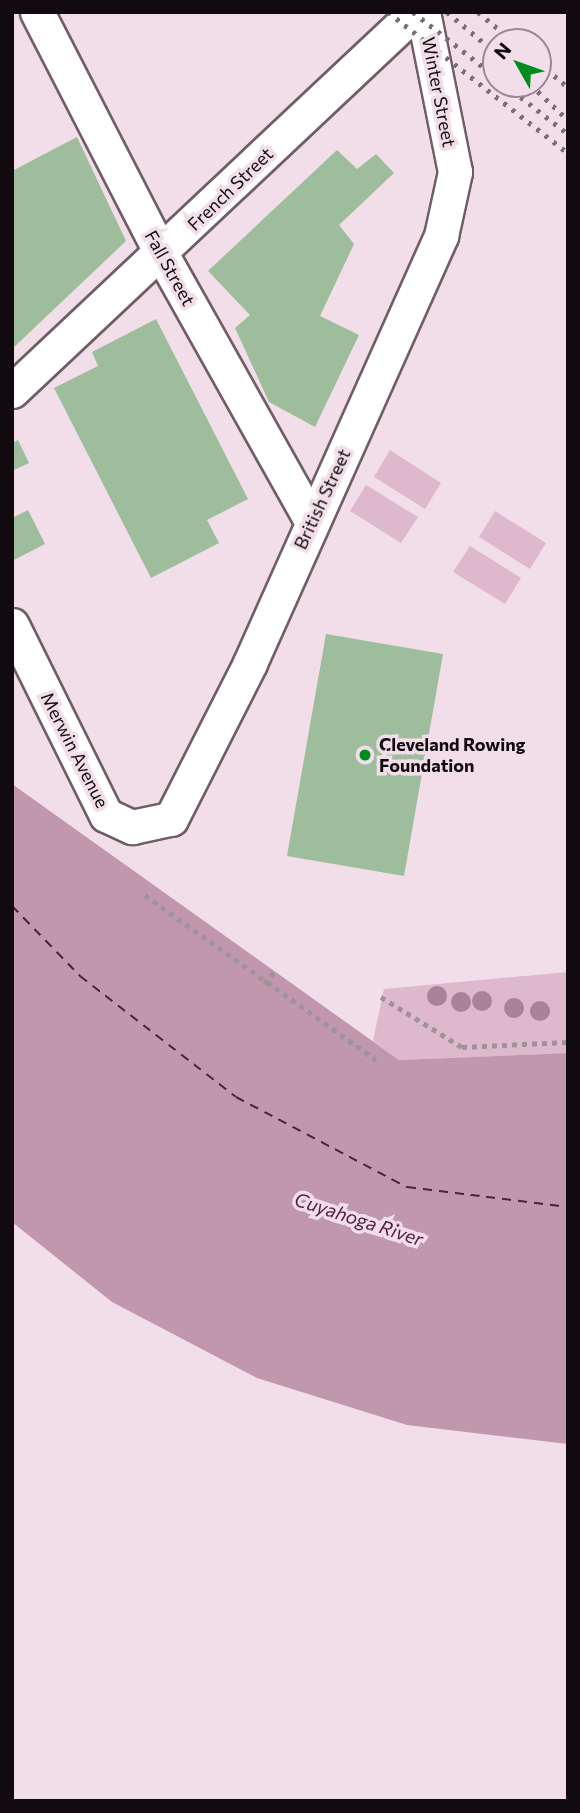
<!DOCTYPE html>
<html>
<head>
<meta charset="utf-8">
<style>
	body { margin:0 }
	#map { position:relative; width:580px; height:1813px; overflow:hidden; background:#f2dee8; font-family:Commissioner,sans-serif }
	div>[style] { position:absolute }
	[style*='--x'] { left:calc(var(--x)*1px); top:calc(var(--y)*1px); width:calc(var(--w)*1px); rotate:calc(var(--a)*1deg) }
	.green>* { inset:0; background:#ddb9cb }
	.water>* { inset:0; background:#c197ac }
	.ferry>* { height:2px; margin-top:-1px; transform-origin:0; background:repeating-linear-gradient(90deg,#521e3c 0 9px,transparent 0 16px) }
	.building>* { inset:0; background:#9ebd9d }
	.path>* { height:4.5px; margin-top:-2.25px; transform-origin:0; background:repeating-linear-gradient(90deg,#a1929a 0 5px,transparent 0 10px) }
	.roads { filter:drop-shadow(2px 0 #705e67) drop-shadow(-2px 0 #705e67) drop-shadow(0 2px #705e67) drop-shadow(0 -2px #705e67) }
	.minor>* { height:33px; margin:-16.5px; padding:0 16.5px; transform-origin:16.5px; border-radius:16.5px; background:#fff }
	.rail>* { height:5px; margin-top:-2.5px; transform-origin:0; background:repeating-linear-gradient(90deg,#7b6e74 0 3.5px,transparent 0 10.5px) }
	.trees>* { width:20px; height:20px; margin:-10px; border-radius:50%; background:#aa8399 }
	.dots>* { width:19px; height:19px; translate:-50% -50%; box-sizing:border-box; border:4px solid #f2dee8; border-radius:50% }
	span { translate:-50% -50%; white-space:nowrap; text-align:center; line-height:1.15; -webkit-text-stroke:7px #f2dee8; paint-order:stroke }
	.street-label { font-size:18px; color:#110a0e }
	.poi-label { font-size:18px; color:#110a0e; font-weight:700 }
	.left { translate:0 -50%; text-align:left }
	.water-label { font-size:19px; color:#521e3c; font-style:italic }
	.frame { position:absolute; inset:0; border:14px solid #110a0e; pointer-events:none }
	.north { position:absolute; left:482px; top:28px; width:70px; height:70px; box-sizing:border-box; background:#f2dee8; border:2px solid #988991; border-radius:50%; rotate:310deg; font-size:19px; font-weight:700; line-height:28px; text-align:center; color:#110a0e }
	.north::after { content:''; display:block; margin:auto; width:24px; height:32px; background:#008d1d; clip-path:polygon(50% 0,100% 100%,50% 72%,0 100%) }
</style>
</head>
<body>
<div id="map">
	<div class="green">
		<div style="clip-path:polygon(390px 450px,441px 483px,425px 509px,374px 477px)"></div>
		<div style="clip-path:polygon(366px 485px,418px 517px,401px 543px,350px 511px)"></div>
		<div style="clip-path:polygon(495px 511px,546px 543px,530px 569px,479px 537px)"></div>
		<div style="clip-path:polygon(470px 546px,521px 578px,505px 604px,453px 572px)"></div>
		<div style="clip-path:polygon(568px 972px,568px 1053px,399px 1060px,373px 1041px,384px 989px)"></div>
	</div>
	<div class="water">
		<div style="clip-path:polygon(12px 784px,399px 1060px,568px 1053px,568px 1444px,407px 1425px,257px 1378px,112px 1302px,12px 1222px)"></div>
	</div>
	<div class="ferry">
		<div style="--x:12;--y:906;--w:98;--a:45.8"></div>
		<div style="--x:80;--y:976;--w:197;--a:37.8"></div>
		<div style="--x:236;--y:1097;--w:193;--a:27.8"></div>
		<div style="--x:407;--y:1187;--w:162;--a:7.1"></div>
	</div>
	<div class="building">
		<div style="clip-path:polygon(77px 137px,126px 241px,12px 349px,12px 171px)"></div>
		<div style="clip-path:polygon(337px 150px,357px 169px,376px 154px,394px 173px,339px 225px,354px 244px,320px 316px,359px 335px,315px 427px,269px 402px,235px 328px,250px 315px,208px 271px)"></div>
		<div style="clip-path:polygon(156px 319px,248px 499px,207px 520px,219px 543px,151px 578px,54px 388px,98px 366px,92px 352px)"></div>
		<div style="clip-path:polygon(18px 440px,29px 463px,12px 471px,12px 443px)"></div>
		<div style="clip-path:polygon(28px 510px,45px 544px,14px 560px,12px 518px)"></div>
		<div style="clip-path:polygon(326px 634px,443px 654px,404px 876px,287px 856px)"></div>
	</div>
	<div class="path">
		<div style="--x:145;--y:895;--w:284;--a:35.5"></div>
		<div style="--x:264;--y:984;--w:16;--a:-50"></div>
		<div style="--x:381;--y:997;--w:95;--a:31.7"></div>
		<div style="--x:462;--y:1047;--w:106;--a:-2.7"></div>
	</div>
	<div class="roads">
		<div class="minor">
			<div style="--x:37;--y:12;--w:273;--a:62.8"></div>
			<div style="--x:162;--y:255;--w:304;--a:60.7"></div>
			<div style="--x:12;--y:391;--w:553;--a:-43.24"></div>
			<div style="--x:12;--y:625;--w:212;--a:63.7"></div>
			<div style="--x:106;--y:815;--w:29;--a:25"></div>
			<div style="--x:132;--y:827;--w:40;--a:-12"></div>
			<div style="--x:171;--y:819;--w:175;--a:-63.1"></div>
			<div style="--x:250;--y:663;--w:468;--a:-65.9"></div>
			<div style="--x:441;--y:236;--w:66;--a:-77.7"></div>
			<div style="--x:455;--y:172;--w:163;--a:-101.3"></div>
		</div>
	</div>
	<div class="rail">
		<div style="--x:388;--y:12;--w:229;--a:38.1"></div>
		<div style="--x:413;--y:12;--w:105;--a:38.1"></div>
		<div style="--x:447;--y:12;--w:64;--a:39.9"></div>
		<div style="--x:478;--y:12;--w:47;--a:39.8"></div>
		<div style="--x:538;--y:62;--w:39;--a:40"></div>
		<div style="--x:504;--y:84;--w:81;--a:38"></div>
		<div style="--x:530;--y:84;--w:52;--a:43.5"></div>
	</div>
	<div class="trees">
		<div style="left:437px;top:996px"></div>
		<div style="left:482px;top:1001px"></div>
		<div style="left:461px;top:1002px"></div>
		<div style="left:514px;top:1008px"></div>
		<div style="left:540px;top:1011px"></div>
	</div>
	<div class="dots">
		<div style="left:365px;top:755px;background:#008d1d"></div>
	</div>
	<div class="street-label">
		<span style="left:439px;top:92px;rotate:79deg">Winter Street</span>
		<span style="left:230px;top:189px;rotate:-44deg">French Street</span>
		<span style="left:170px;top:268px;rotate:61deg">Fall Street</span>
		<span style="left:322px;top:499px;rotate:-65deg">British Street</span>
		<span style="left:75px;top:750px;rotate:63deg">Merwin Avenue</span>
	</div>
	<div class="poi-label">
		<span class="left" style="left:379px;top:755px">Cleveland Rowing<br>Foundation</span>
	</div>
	<div class="water-label">
		<span style="left:359px;top:1219px;rotate:18deg">Cuyahoga River</span>
	</div>
	<div class="frame"></div>
	<div class="north">N</div>
</div>
</body>
</html>
